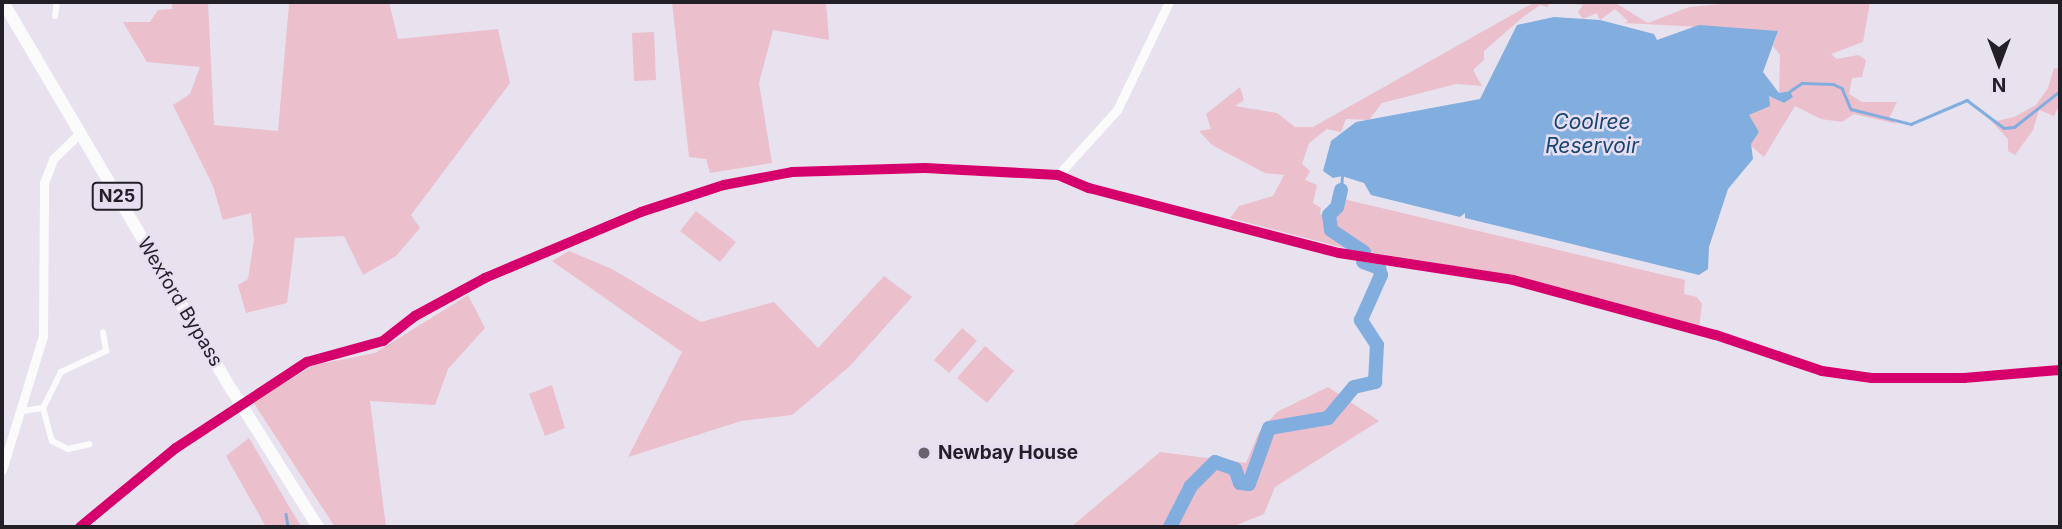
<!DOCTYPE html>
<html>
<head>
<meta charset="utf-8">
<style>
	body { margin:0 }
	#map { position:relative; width:2062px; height:529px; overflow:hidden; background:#e8e2ee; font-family:Inter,sans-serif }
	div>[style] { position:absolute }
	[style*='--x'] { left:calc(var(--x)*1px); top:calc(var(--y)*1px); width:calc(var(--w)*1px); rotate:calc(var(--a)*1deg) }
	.green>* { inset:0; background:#ebbfcc }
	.water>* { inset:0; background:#81addf }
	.stream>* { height:2.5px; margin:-1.25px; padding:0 1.25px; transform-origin:1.25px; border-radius:1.25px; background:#81addf }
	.river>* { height:14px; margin:-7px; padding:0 7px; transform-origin:7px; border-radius:7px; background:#81addf }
	.street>* { height:6px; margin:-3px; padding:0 3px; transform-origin:3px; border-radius:3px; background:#fcfbfc }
	.secondary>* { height:9px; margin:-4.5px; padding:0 4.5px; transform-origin:4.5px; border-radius:4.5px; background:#fcfbfc }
	.highway>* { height:12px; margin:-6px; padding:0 6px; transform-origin:6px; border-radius:6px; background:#fcfbfc }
	.cycleway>* { height:10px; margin:-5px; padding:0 5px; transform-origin:5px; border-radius:5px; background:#d6006c }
	.dots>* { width:19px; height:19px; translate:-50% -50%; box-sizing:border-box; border:4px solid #e8def2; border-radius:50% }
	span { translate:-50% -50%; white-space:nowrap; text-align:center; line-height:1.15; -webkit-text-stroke:5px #e8def2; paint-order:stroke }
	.shield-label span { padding:2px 5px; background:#e8def2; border:2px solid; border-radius:5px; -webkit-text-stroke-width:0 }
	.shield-label { font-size:18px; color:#231f26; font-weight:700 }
	.street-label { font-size:19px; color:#231f26 }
	.poi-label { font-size:19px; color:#231f26; font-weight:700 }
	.left { translate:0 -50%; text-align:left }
	.water-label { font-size:21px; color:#184671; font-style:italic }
	.frame { position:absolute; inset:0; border:4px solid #231f26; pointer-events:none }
	.north { position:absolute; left:1964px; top:28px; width:70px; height:70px; -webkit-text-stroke:5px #e8def2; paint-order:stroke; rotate:180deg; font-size:19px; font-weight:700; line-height:28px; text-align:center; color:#231f26 }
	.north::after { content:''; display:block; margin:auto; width:24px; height:32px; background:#231f26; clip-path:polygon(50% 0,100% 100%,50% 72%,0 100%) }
</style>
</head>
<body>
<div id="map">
	<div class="green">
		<div style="clip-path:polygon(172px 2px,208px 2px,214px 125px,278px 131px,289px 4px,389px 2px,398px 39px,498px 29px,510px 83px,411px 215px,420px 228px,396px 256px,363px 275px,344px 236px,295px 238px,287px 303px,246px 313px,238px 285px,248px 279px,254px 240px,251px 213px,223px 220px,213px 186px,173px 105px,190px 94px,200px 67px,147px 62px,123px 22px,150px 22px,158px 10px,172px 9px)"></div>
		<div style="clip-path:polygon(672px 2px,826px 2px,829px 40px,773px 30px,759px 83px,772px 163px,710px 173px,706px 159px,689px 157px)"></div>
		<div style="clip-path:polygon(1535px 2px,1549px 2px,1548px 7px,1540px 5px,1523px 17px,1484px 51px,1484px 60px,1473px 70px,1482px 86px,1456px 84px,1382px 103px,1369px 120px,1346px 119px,1341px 132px,1327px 129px,1309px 143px,1302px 164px,1310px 171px,1305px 180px,1317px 185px,1313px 203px,1321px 208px,1320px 214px,1329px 215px,1339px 198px,1685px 280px,1684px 294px,1697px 297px,1702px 304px,1699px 328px,1513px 276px,1340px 247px,1230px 218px,1239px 206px,1273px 196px,1284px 175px,1265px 173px,1212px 145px,1199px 131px,1211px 129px,1206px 114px,1240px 87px,1244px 100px,1235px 106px,1277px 113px,1295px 127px,1313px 127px)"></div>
		<div style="clip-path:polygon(1562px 2px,1614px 2px,1648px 23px,1689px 7px,1742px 2px,1870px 2px,1863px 42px,1831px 54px,1837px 59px,1858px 55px,1866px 60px,1862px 77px,1852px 78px,1849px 94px,1862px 102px,1897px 102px,1889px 118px,1897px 124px,1854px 114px,1842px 122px,1821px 119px,1795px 106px,1764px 157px,1750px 145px,1759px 132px,1748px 115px,1768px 96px,1784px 103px,1793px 97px,1790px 91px,1779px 93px,1780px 55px,1773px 46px,1778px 31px,1624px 23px,1628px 21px,1615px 9px,1600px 20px,1597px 13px,1583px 19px,1578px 12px,1583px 5px)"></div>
		<div style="clip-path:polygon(654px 32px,656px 80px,634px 81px,632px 33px)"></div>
		<div style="clip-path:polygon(2054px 68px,2060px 69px,2060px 104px,2054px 116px,2039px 110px,2033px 130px,2015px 155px,2008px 151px,2008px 139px,1992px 122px,2014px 117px,2036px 105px,2048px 88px)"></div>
		<div style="clip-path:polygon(696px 211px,736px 242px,720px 262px,680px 231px)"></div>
		<div style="clip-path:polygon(569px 251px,612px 269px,701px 322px,774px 302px,818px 348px,884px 276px,912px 297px,849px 367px,792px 415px,741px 421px,628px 457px,682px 352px,552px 261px)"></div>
		<div style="clip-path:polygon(468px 295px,485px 328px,448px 369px,435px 405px,370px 401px,386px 527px,335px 527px,253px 402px,314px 365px,375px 353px)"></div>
		<div style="clip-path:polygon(962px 328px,977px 341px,949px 373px,934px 360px)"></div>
		<div style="clip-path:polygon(985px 346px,1014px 371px,987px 403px,957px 378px)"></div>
		<div style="clip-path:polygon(552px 385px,565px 428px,545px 436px,529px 394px)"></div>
		<div style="clip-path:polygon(1328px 387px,1379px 421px,1275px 487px,1264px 514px,1232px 527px,1071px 527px,1160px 452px,1246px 463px,1259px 432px,1277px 412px)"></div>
		<div style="clip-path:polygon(249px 438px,294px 515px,302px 527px,266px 527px,226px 456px)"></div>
	</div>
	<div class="water">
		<div style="clip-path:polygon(1554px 17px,1600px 20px,1654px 34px,1657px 40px,1699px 25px,1778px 31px,1763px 72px,1779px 93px,1790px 91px,1793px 97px,1784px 103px,1769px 96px,1770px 106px,1749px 115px,1759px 132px,1751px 144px,1753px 159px,1728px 189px,1709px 247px,1708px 269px,1699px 275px,1465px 218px,1465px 213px,1460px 217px,1371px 195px,1364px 183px,1342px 176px,1333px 178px,1323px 171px,1331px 141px,1356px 122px,1480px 99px,1517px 25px)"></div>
	</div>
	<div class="stream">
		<div style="--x:1790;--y:91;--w:14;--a:-34"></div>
		<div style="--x:1802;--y:83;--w:31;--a:2"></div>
		<div style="--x:1833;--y:84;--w:10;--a:24"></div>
		<div style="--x:1842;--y:88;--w:23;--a:67"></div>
		<div style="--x:1851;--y:109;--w:62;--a:14"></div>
		<div style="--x:1911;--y:124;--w:61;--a:-23.2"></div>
		<div style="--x:1967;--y:100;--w:46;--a:37.1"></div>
		<div style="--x:2004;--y:128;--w:10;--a:-6"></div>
		<div style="--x:2014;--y:127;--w:58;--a:-38"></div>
		<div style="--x:1341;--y:190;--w:14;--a:-86"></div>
		<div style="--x:286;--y:514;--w:13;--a:81"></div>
	</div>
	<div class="river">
		<div style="--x:1341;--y:190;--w:17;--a:103"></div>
		<div style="--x:1337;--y:207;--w:11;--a:135"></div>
		<div style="--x:1329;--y:215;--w:15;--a:82"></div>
		<div style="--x:1331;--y:230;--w:40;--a:34"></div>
		<div style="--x:1170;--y:527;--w:46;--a:-62.9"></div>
		<div style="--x:1191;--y:486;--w:34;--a:-45"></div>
		<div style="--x:1215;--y:462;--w:21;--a:19"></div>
		<div style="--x:1235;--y:469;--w:15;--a:70"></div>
		<div style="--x:1240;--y:483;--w:9;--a:6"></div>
		<div style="--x:1249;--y:484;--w:59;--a:-70.3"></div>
		<div style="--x:1269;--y:428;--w:60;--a:-9.6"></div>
		<div style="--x:1328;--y:418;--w:40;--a:-50"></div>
		<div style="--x:1354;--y:387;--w:22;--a:-13"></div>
		<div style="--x:1375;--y:382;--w:37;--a:-87"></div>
		<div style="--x:1377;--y:345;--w:30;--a:-123"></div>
		<div style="--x:1361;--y:320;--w:49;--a:-66"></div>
		<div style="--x:1381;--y:275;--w:7;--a:-106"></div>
		<div style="--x:1379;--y:268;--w:17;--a:-159"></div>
	</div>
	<div class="street">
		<div style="--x:55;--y:16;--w:14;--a:-82"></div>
		<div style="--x:43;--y:408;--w:34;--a:75"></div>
		<div style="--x:52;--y:441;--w:18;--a:27"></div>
		<div style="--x:68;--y:449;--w:22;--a:-13"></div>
		<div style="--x:22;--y:411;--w:21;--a:-8"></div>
		<div style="--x:43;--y:408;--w:40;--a:-63.4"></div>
		<div style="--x:61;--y:372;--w:50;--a:-25"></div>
		<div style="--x:106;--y:351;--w:19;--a:-99"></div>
	</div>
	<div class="secondary">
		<div style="--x:1058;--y:175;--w:88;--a:-47.8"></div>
		<div style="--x:1117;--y:110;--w:120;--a:-64.3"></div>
		<div style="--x:2;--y:470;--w:140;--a:-73"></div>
		<div style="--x:43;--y:336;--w:153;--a:-89.6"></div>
		<div style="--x:44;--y:183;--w:26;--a:-69"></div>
		<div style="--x:53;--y:159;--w:37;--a:-44"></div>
		<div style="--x:80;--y:527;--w:124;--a:-39.5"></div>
		<div style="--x:176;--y:448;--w:157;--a:-33.3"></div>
		<div style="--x:307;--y:362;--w:79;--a:-15.4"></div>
		<div style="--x:383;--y:341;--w:41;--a:-38"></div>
		<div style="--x:415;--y:316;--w:80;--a:-28.5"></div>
		<div style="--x:485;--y:278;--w:169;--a:-22.9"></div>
		<div style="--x:641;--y:212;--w:87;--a:-18"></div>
		<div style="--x:724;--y:185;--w:69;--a:-10.8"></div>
		<div style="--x:792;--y:172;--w:133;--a:-1.7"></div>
		<div style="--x:925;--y:168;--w:133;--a:3"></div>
		<div style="--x:1058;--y:175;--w:34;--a:23"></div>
		<div style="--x:1089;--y:188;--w:258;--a:14.6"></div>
		<div style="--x:1339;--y:253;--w:176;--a:8.8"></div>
		<div style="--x:1513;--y:280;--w:210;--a:15.2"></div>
		<div style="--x:1716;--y:335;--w:112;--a:18.8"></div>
		<div style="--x:1822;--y:371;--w:50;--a:8"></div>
		<div style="--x:1872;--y:378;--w:92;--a:0"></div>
		<div style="--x:1964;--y:378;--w:96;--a:-4.8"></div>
	</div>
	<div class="highway">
		<div style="--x:3;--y:2;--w:451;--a:59.5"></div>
		<div style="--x:232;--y:390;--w:162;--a:57.9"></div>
	</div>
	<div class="cycleway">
		<div style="--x:80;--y:527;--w:124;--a:-39.5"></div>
		<div style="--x:176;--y:448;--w:157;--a:-33.3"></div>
		<div style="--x:307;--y:362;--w:79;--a:-15.4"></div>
		<div style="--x:383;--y:341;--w:41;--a:-38"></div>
		<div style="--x:415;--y:316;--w:80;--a:-28.5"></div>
		<div style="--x:485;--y:278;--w:169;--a:-22.9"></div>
		<div style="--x:641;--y:212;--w:87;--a:-18"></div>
		<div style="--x:724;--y:185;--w:69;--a:-10.8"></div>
		<div style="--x:792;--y:172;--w:133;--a:-1.7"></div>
		<div style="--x:925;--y:168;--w:133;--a:3"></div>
		<div style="--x:1058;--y:175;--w:34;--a:23"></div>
		<div style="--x:1089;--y:188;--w:258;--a:14.6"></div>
		<div style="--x:1339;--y:253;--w:176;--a:8.8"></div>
		<div style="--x:1513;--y:280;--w:210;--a:15.2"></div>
		<div style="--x:1716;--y:335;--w:112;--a:18.8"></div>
		<div style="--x:1822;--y:371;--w:50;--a:8"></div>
		<div style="--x:1872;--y:378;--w:92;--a:0"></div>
		<div style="--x:1964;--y:378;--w:96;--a:-4.8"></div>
	</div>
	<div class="dots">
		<div style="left:924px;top:453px;background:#68636c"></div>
	</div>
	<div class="shield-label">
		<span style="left:117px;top:196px">N25</span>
	</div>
	<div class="street-label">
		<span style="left:180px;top:302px;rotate:59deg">Wexford Bypass</span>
	</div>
	<div class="poi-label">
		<span class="left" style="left:938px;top:453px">Newbay House</span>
	</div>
	<div class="water-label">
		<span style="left:1592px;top:134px">Coolree<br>Reservoir</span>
	</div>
	<div class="frame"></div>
	<div class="north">N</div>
</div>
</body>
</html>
